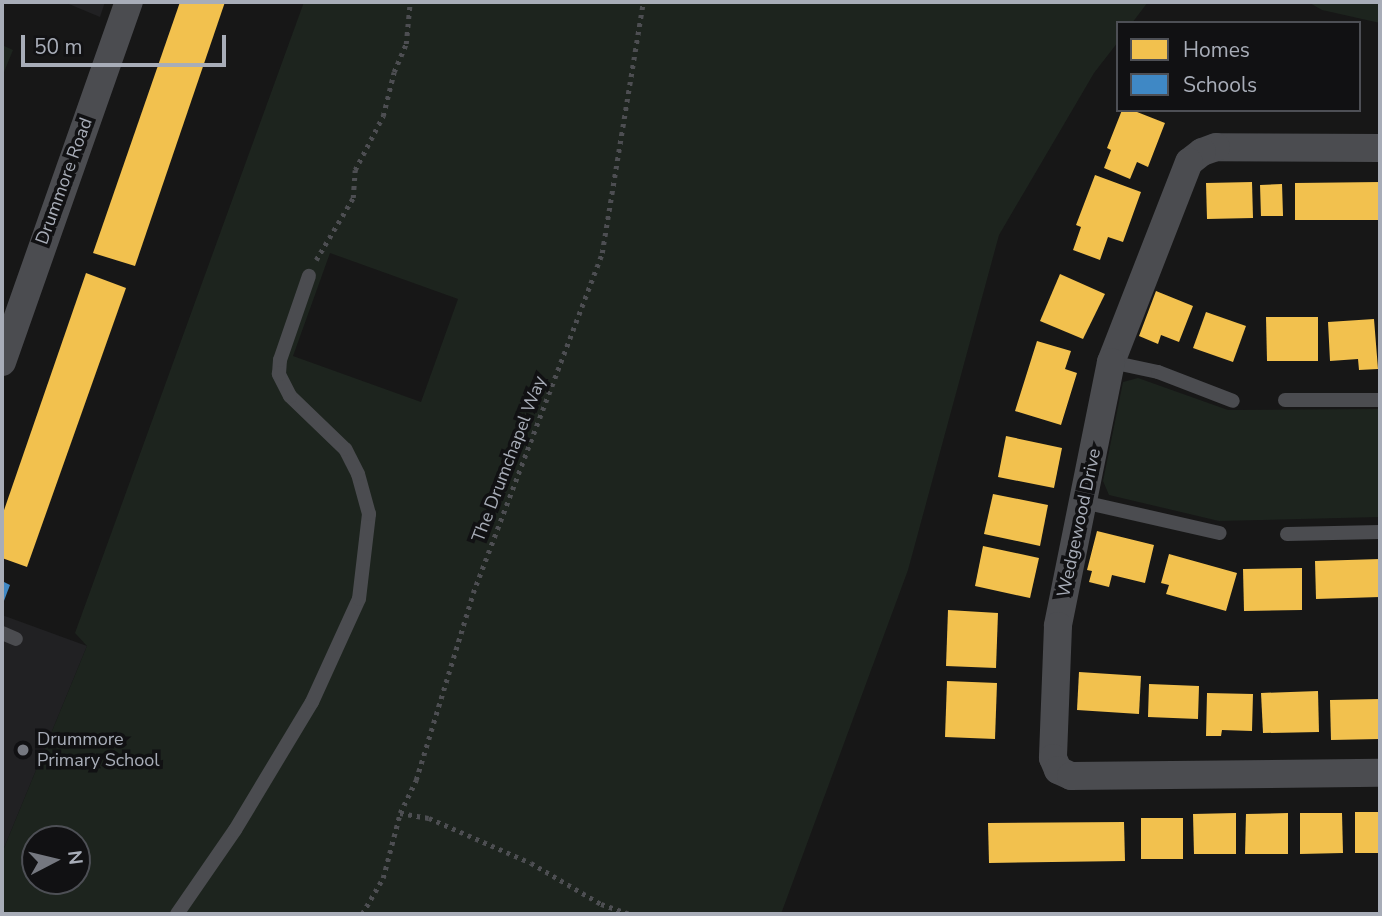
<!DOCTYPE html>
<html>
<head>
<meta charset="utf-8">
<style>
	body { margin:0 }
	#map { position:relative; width:1382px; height:916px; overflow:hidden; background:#171717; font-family:"Nunito Sans",sans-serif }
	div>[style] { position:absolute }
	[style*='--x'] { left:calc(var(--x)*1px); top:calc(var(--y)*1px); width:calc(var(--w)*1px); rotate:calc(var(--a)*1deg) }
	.built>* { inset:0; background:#212123 }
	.green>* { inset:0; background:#1d241e }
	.homes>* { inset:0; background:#f2c14e }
	.schools>* { inset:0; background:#3f88c5 }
	.path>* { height:4.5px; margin-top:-2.25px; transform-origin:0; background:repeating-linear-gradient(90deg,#4d4e52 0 3.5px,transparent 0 8.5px) }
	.service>* { height:14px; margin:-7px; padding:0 7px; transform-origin:7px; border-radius:7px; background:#4b4c50 }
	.minor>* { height:28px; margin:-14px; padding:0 14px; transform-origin:14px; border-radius:14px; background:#4b4c50 }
	.dots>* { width:19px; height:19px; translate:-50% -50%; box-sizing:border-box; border:4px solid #111113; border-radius:50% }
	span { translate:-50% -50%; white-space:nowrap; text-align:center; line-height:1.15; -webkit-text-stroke:7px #111113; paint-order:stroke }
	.street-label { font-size:18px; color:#a8adb8 }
	.poi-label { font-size:18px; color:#a8adb8 }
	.left { translate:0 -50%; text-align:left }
	.frame { position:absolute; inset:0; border:4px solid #a8adb8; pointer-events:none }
	.legend { position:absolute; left:1116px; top:21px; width:245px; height:91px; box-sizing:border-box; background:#111113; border:2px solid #4d4f55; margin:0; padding:9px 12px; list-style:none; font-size:21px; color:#a8adb8 }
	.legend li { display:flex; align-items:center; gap:14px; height:35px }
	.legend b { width:35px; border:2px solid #4d4f55 }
	.north { position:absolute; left:21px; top:825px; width:70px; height:70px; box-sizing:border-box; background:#111113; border:2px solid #4d4f55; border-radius:50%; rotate:83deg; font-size:19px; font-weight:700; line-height:28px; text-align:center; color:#a8adb8 }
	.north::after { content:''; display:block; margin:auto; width:24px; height:32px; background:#757880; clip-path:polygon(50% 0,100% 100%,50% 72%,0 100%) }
	.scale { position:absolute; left:21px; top:35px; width:205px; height:32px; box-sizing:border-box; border:4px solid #a8adb8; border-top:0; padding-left:9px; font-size:21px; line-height:24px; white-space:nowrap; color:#a8adb8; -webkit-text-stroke:5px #111113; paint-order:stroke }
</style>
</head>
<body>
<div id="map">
	<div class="built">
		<div style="clip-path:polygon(64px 2px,105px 2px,100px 17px)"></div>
		<div style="clip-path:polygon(2px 615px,87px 646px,2px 853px)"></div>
	</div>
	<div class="green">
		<div style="clip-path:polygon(evenodd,304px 2px,1148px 2px,1132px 23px,1118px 23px,1118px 42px,1094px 73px,999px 235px,908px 570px,781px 914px,2px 914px,2px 853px,87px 646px,75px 633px,304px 2px,330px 253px,458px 299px,421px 402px,293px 356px,330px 253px,304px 2px,35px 839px,77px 839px,77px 881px,35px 881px,35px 839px)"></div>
		<div style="clip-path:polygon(1308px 2px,1380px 2px,1380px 23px,1322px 10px)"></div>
		<div style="clip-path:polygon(2px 45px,13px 50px,2px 77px)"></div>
		<div style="clip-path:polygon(1138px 378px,1228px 410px,1378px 409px,1380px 517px,1219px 521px,1109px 495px,1103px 481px,1123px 382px)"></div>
	</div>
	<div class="homes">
		<div style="clip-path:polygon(180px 2px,225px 2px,135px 266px,93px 253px)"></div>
		<div style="clip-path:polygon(1122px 110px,1132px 110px,1165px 123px,1148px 167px,1137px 162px,1130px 179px,1104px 168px,1111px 150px,1107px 148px)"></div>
		<div style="clip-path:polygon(1095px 175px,1141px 192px,1123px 242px,1108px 237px,1100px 260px,1073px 250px,1081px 227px,1076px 225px)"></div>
		<div style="clip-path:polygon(1252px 182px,1253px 218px,1207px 219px,1206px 183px)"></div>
		<div style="clip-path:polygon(1380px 182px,1380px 220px,1295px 220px,1295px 183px)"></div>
		<div style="clip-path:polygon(1282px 184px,1283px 216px,1261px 216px,1260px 185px)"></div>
		<div style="clip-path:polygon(86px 273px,126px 288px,27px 567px,2px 558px,2px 516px)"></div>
		<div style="clip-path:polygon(1060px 274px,1105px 294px,1083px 339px,1040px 321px)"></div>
		<div style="clip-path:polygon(1156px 291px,1193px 306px,1179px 342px,1161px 335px,1158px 344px,1139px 336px)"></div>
		<div style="clip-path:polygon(1206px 312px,1246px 326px,1233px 362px,1193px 348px)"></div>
		<div style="clip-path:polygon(1266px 317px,1318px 317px,1318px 361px,1267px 361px)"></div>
		<div style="clip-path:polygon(1374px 319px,1378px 369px,1359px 370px,1358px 359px,1330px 361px,1328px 322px)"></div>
		<div style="clip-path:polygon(1037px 341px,1071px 351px,1065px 369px,1077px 373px,1061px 425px,1015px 411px)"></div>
		<div style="clip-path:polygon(1006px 436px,1062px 448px,1054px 488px,998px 477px)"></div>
		<div style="clip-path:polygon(993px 494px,1048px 505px,1040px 546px,984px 534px)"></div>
		<div style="clip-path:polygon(1097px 531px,1154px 545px,1145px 583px,1112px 575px,1109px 587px,1089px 582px,1092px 571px,1087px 570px)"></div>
		<div style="clip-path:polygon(983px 546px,1039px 558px,1030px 598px,975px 586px)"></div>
		<div style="clip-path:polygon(1169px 554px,1237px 573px,1226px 611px,1166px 594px,1169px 585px,1161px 583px)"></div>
		<div style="clip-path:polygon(1380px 559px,1380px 597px,1316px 599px,1315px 561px)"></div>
		<div style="clip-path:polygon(1302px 568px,1302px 610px,1244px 611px,1243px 569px)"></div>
		<div style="clip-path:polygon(948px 610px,998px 613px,996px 668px,946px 666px)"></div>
		<div style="clip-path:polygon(1079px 672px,1141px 676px,1139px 714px,1077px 710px)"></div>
		<div style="clip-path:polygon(947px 681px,997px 683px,995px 739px,945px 737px)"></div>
		<div style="clip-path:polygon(1149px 684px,1199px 686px,1198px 719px,1148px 717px)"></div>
		<div style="clip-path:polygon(1318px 691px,1319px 732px,1263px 733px,1261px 693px)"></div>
		<div style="clip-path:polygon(1207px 693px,1253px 694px,1252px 731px,1222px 730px,1221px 736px,1206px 736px)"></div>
		<div style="clip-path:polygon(1380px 699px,1380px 739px,1331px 740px,1330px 700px)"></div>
		<div style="clip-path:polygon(1355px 812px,1380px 812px,1380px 853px,1355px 853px)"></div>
		<div style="clip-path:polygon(1236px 813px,1236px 854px,1194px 854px,1193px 814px)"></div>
		<div style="clip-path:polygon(1288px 813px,1288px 854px,1245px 854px,1246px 814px)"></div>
		<div style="clip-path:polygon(1300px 813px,1342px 813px,1343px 853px,1300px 854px)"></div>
		<div style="clip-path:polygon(1141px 818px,1183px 818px,1183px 859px,1141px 859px)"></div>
		<div style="clip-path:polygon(1124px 822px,1125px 861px,989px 863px,988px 823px)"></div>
	</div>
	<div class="schools">
		<div style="clip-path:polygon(2px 581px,10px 585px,2px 606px)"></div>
	</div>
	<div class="path">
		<div style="--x:316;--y:260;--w:72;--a:-59.2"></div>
		<div style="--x:353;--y:198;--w:28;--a:-86"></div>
		<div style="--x:355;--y:170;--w:61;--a:-62.6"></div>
		<div style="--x:383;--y:116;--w:45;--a:-76"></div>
		<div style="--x:394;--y:72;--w:30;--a:-67"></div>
		<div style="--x:406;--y:44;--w:42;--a:-84.6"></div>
		<div style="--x:400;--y:813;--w:29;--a:10"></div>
		<div style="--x:429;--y:818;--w:111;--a:23.8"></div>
		<div style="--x:531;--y:863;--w:81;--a:30.4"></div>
		<div style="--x:601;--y:904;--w:31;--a:19"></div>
		<div style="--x:362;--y:914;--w:42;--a:-59.7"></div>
		<div style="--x:383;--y:878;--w:67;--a:-75.3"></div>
		<div style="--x:400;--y:813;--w:37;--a:-64"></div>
		<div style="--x:416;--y:780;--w:195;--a:-73"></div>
		<div style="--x:473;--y:593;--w:364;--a:-69.2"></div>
		<div style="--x:602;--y:253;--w:254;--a:-80.7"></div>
	</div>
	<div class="service">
		<div style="--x:1111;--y:362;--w:48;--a:12"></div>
		<div style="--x:1158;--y:372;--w:80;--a:21.1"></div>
		<div style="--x:1285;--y:400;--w:95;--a:0"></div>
		<div style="--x:1083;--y:502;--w:140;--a:12.8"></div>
		<div style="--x:1287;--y:534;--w:93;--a:-1.2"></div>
		<div style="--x:2;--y:633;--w:15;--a:23"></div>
		<div style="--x:177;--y:914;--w:102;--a:-55.4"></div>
		<div style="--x:235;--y:830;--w:149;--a:-59"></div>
		<div style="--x:312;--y:702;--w:113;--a:-65.5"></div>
		<div style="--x:359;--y:599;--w:86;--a:-83.3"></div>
		<div style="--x:369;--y:514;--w:41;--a:-105.4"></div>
		<div style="--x:358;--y:474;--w:28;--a:-117"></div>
		<div style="--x:345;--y:449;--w:76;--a:-136.1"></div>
		<div style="--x:290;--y:396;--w:25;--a:-117"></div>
		<div style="--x:279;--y:374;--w:14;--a:-86"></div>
		<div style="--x:280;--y:360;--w:89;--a:-71"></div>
	</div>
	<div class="minor">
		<div style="--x:1380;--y:148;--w:164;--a:-179.7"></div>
		<div style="--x:1216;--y:147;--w:15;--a:160"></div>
		<div style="--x:1202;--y:152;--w:16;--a:142"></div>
		<div style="--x:1189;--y:162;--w:215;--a:111.3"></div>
		<div style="--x:1111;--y:362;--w:269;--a:101.4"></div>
		<div style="--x:1058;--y:626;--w:132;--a:92.2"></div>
		<div style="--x:1053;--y:758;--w:13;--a:67"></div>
		<div style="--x:1058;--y:770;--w:14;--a:25"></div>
		<div style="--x:1071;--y:776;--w:309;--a:-0.6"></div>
		<div style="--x:2;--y:362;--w:382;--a:-70.6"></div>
	</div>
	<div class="dots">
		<div style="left:23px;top:750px;background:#757880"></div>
	</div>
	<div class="street-label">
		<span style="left:64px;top:181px;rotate:-70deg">Drummore Road</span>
		<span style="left:509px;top:459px;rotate:-69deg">The Drumchapel Way</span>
		<span style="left:1079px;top:523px;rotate:-78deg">Wedgewood Drive</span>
	</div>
	<div class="poi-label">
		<span class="left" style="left:37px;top:750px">Drummore<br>Primary School</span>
	</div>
	<div class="frame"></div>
	<ul class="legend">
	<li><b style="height:19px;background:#f2c14e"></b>Homes</li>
	<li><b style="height:19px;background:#3f88c5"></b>Schools</li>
	</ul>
	<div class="north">N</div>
	<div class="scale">50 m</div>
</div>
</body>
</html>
